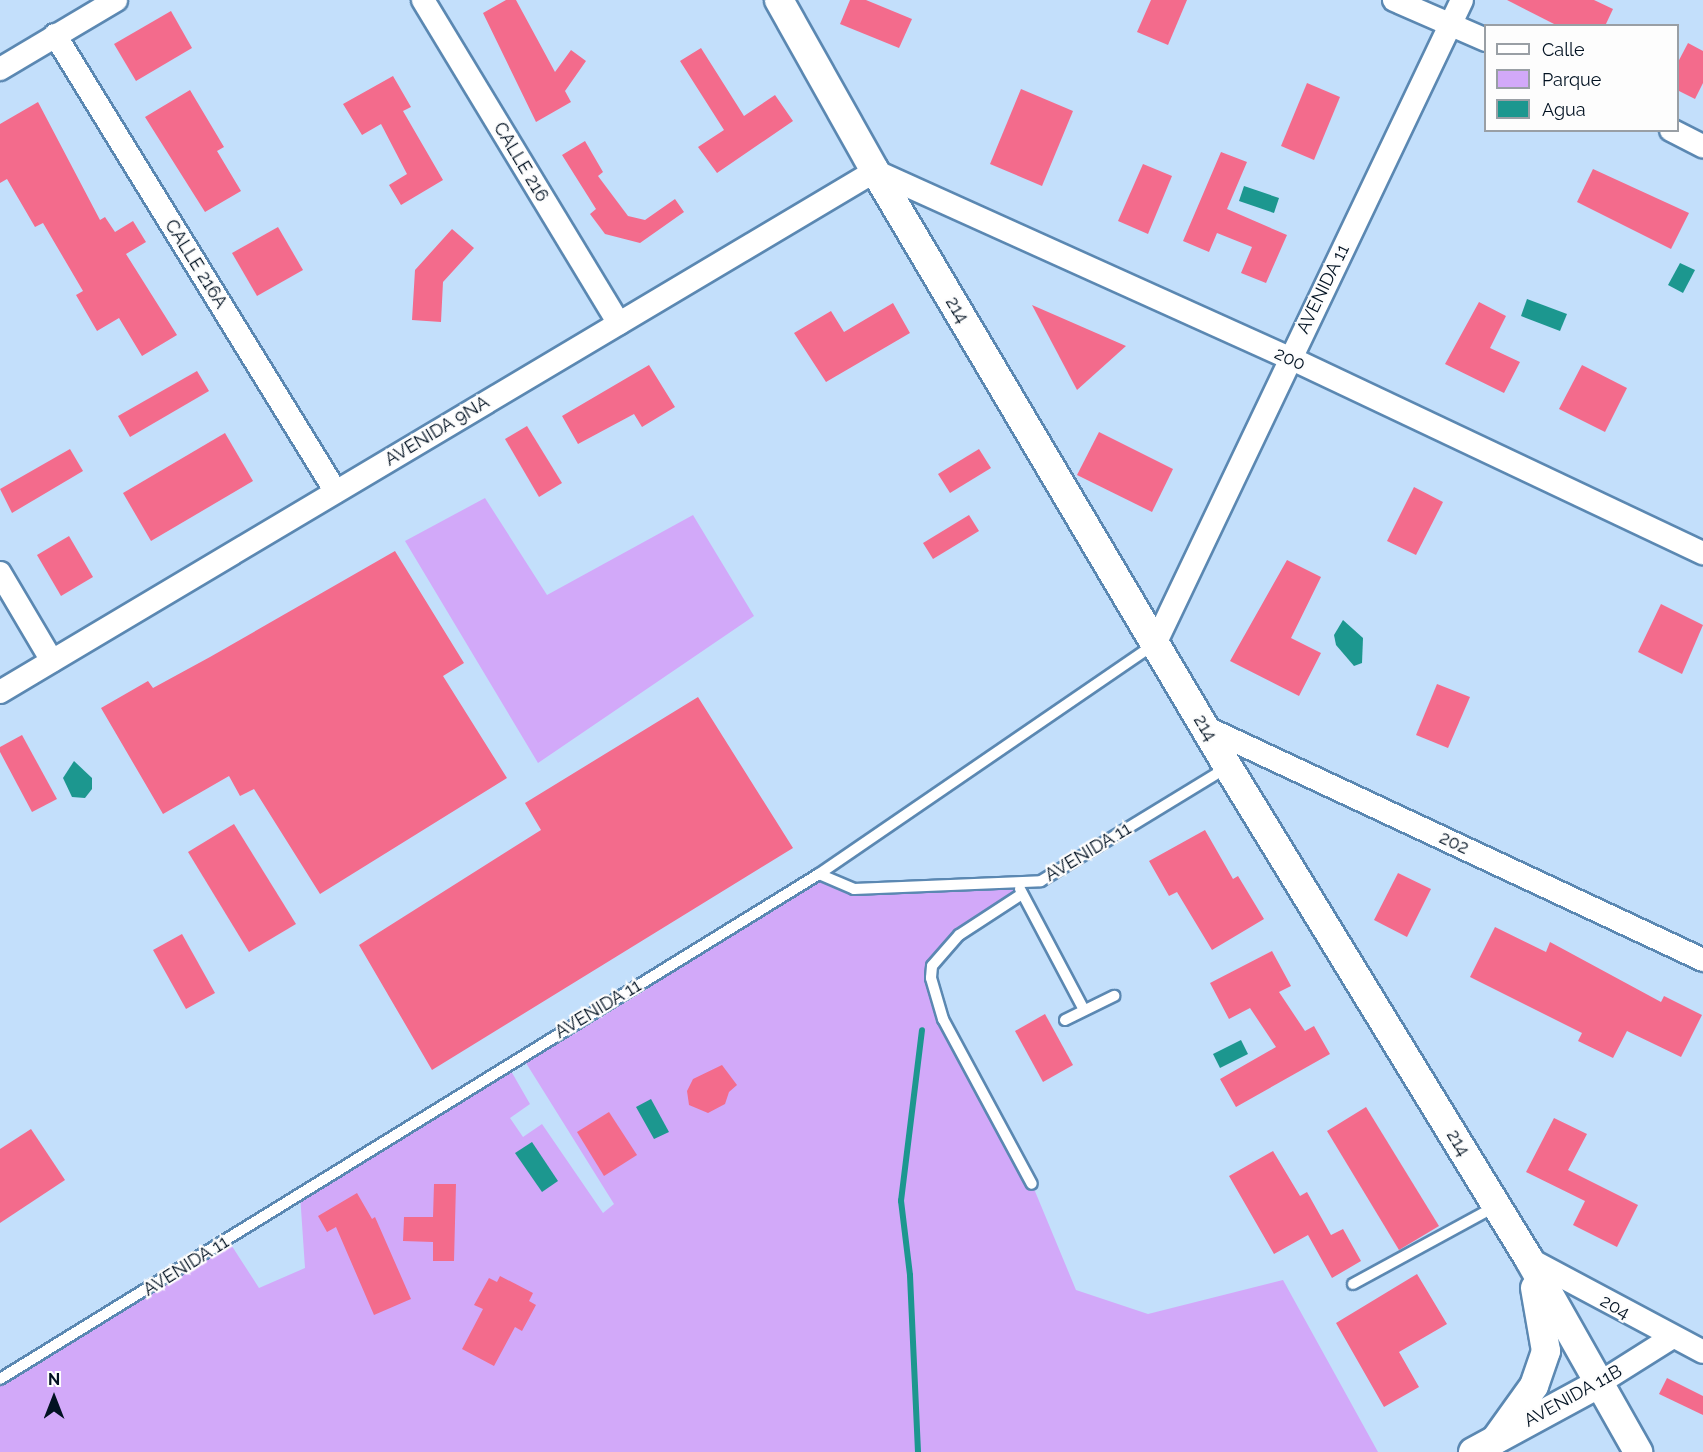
<!DOCTYPE html>
<html>
<head>
<meta charset="utf-8">
<style>
	body { margin:0 }
	#map { position:relative; width:1703px; height:1452px; overflow:hidden; background:#c3dffb; font-family:Raleway,sans-serif }
	div>[style] { position:absolute }
	[style*='--x'] { left:calc(var(--x)*1px); top:calc(var(--y)*1px); width:calc(var(--w)*1px); rotate:calc(var(--a)*1deg) }
	.green>* { inset:0; background:#d2a9f9 }
	.water>* { inset:0; background:#1c978f }
	.stream>* { height:6px; margin:-3px; padding:0 3px; transform-origin:3px; border-radius:3px; background:#1c978f }
	.building>* { inset:0; background:#f36b8c }
	.roads { filter:drop-shadow(2px 0 #5b88b2) drop-shadow(-2px 0 #5b88b2) drop-shadow(0 2px #5b88b2) drop-shadow(0 -2px #5b88b2) }
	.service>* { height:10px; margin:-5px; padding:0 5px; transform-origin:5px; border-radius:5px; background:#fff }
	.minor>* { height:22px; margin:-11px; padding:0 11px; transform-origin:11px; border-radius:11px; background:#fff }
	.tertiary>* { height:28px; margin:-14px; padding:0 14px; transform-origin:14px; border-radius:14px; background:#fff }
	span { translate:-50% -50%; white-space:nowrap; text-align:center; line-height:1.15; -webkit-text-stroke:4.5px #fdfdfd; paint-order:stroke }
	.street-label { font-size:18px; color:#021222 }
	.legend { position:absolute; left:1484px; top:24px; width:195px; height:108px; box-sizing:border-box; background:#fdfdfd; border:2px solid #999fa5; margin:0; padding:8px 10px; list-style:none; font-size:18px; color:#021222 }
	.legend li { display:flex; align-items:center; gap:12px; height:30px }
	.legend b { width:30px; border:2px solid #999fa5 }
	.north { position:absolute; left:24px; top:1368px; width:60px; height:60px; -webkit-text-stroke:4px #fdfdfd; paint-order:stroke; rotate:0deg; font-size:16px; font-weight:700; line-height:24px; text-align:center; color:#021222 }
	.north::after { content:''; display:block; margin:auto; width:21px; height:27px; background:#021222; clip-path:polygon(50% 0,100% 100%,50% 72%,0 100%) }
</style>
</head>
<body>
<div id="map">
	<div class="green">
		<div style="clip-path:polygon(485px 498px,547px 595px,693px 515px,754px 616px,538px 763px,405px 541px)"></div>
		<div style="clip-path:polygon(819px 874px,854px 889px,1018px 883px,1022px 894px,992px 912px,932px 966px,932px 993px,1032px 1184px,1076px 1290px,1148px 1314px,1283px 1280px,1378px 1452px,0 1452px,0 1378px,228px 1240px,259px 1288px,305px 1268px,300px 1194px,507px 1064px,530px 1104px,510px 1118px,523px 1137px,542px 1124px,603px 1213px,614px 1204px,526px 1063px)"></div>
	</div>
	<div class="water">
		<div style="clip-path:polygon(1244px 186px,1279px 198px,1274px 213px,1239px 201px)"></div>
		<div style="clip-path:polygon(1680px 263px,1695px 270px,1683px 293px,1668px 285px)"></div>
		<div style="clip-path:polygon(1527px 299px,1567px 314px,1560px 331px,1521px 316px)"></div>
		<div style="clip-path:polygon(1343px 620px,1363px 638px,1362px 663px,1354px 666px,1336px 645px,1334px 635px)"></div>
		<div style="clip-path:polygon(74px 761px,92px 778px,92px 789px,85px 798px,72px 797px,63px 778px)"></div>
		<div style="clip-path:polygon(1241px 1040px,1248px 1054px,1220px 1068px,1213px 1054px)"></div>
		<div style="clip-path:polygon(651px 1099px,669px 1132px,654px 1139px,636px 1107px)"></div>
		<div style="clip-path:polygon(532px 1142px,558px 1181px,542px 1192px,515px 1153px)"></div>
	</div>
	<div class="stream">
		<div style="--x:918;--y:1452;--w:177;--a:-92.6"></div>
		<div style="--x:910;--y:1275;--w:75;--a:-96.9"></div>
		<div style="--x:901;--y:1201;--w:172;--a:-83"></div>
	</div>
	<div class="building">
		<div style="clip-path:polygon(506px 0,516px 0,555px 72px,571px 50px,586px 61px,565px 91px,571px 102px,536px 122px,483px 13px)"></div>
		<div style="clip-path:polygon(850px 0,866px 0,912px 19px,899px 48px,840px 24px)"></div>
		<div style="clip-path:polygon(1151px 0,1187px 0,1168px 45px,1137px 32px)"></div>
		<div style="clip-path:polygon(1507px 0,1594px 0,1613px 9px,1605px 26px,1558px 26px)"></div>
		<div style="clip-path:polygon(171px 11px,192px 48px,136px 81px,114px 44px)"></div>
		<div style="clip-path:polygon(1688px 43px,1703px 51px,1703px 83px,1695px 99px,1677px 90px,1677px 64px)"></div>
		<div style="clip-path:polygon(701px 48px,744px 116px,775px 95px,793px 121px,717px 173px,698px 147px,724px 130px,680px 61px)"></div>
		<div style="clip-path:polygon(393px 76px,411px 107px,403px 111px,443px 180px,401px 205px,389px 185px,407px 174px,381px 124px,362px 135px,343px 104px)"></div>
		<div style="clip-path:polygon(1307px 83px,1340px 97px,1314px 160px,1281px 146px)"></div>
		<div style="clip-path:polygon(1021px 89px,1073px 111px,1042px 186px,990px 164px)"></div>
		<div style="clip-path:polygon(190px 90px,224px 147px,217px 151px,241px 191px,205px 212px,145px 117px)"></div>
		<div style="clip-path:polygon(38px 102px,100px 220px,105px 217px,115px 232px,133px 221px,146px 242px,126px 254px,177px 335px,142px 356px,119px 318px,97px 331px,76px 295px,83px 291px,43px 223px,35px 227px,7px 179px,0 183px,0 124px)"></div>
		<div style="clip-path:polygon(585px 141px,603px 172px,598px 176px,628px 216px,645px 220px,675px 199px,684px 212px,640px 243px,605px 234px,590px 214px,596px 209px,562px 155px)"></div>
		<div style="clip-path:polygon(1221px 152px,1247px 162px,1227px 209px,1287px 235px,1266px 283px,1241px 273px,1252px 247px,1217px 233px,1209px 252px,1183px 241px)"></div>
		<div style="clip-path:polygon(1143px 164px,1172px 176px,1148px 234px,1118px 221px)"></div>
		<div style="clip-path:polygon(1593px 169px,1689px 213px,1671px 249px,1577px 202px)"></div>
		<div style="clip-path:polygon(278px 227px,303px 270px,257px 296px,232px 253px)"></div>
		<div style="clip-path:polygon(452px 229px,474px 248px,443px 282px,441px 322px,412px 320px,415px 270px)"></div>
		<div style="clip-path:polygon(1479px 302px,1506px 316px,1490px 348px,1520px 362px,1504px 393px,1445px 364px)"></div>
		<div style="clip-path:polygon(893px 303px,910px 333px,826px 382px,794px 333px,831px 311px,844px 332px)"></div>
		<div style="clip-path:polygon(1032px 305px,1126px 346px,1077px 390px)"></div>
		<div style="clip-path:polygon(649px 365px,675px 407px,642px 427px,634px 414px,578px 444px,562px 416px)"></div>
		<div style="clip-path:polygon(1582px 365px,1627px 388px,1605px 432px,1559px 409px)"></div>
		<div style="clip-path:polygon(197px 371px,209px 391px,130px 437px,118px 416px)"></div>
		<div style="clip-path:polygon(527px 426px,562px 483px,539px 497px,505px 439px)"></div>
		<div style="clip-path:polygon(1099px 432px,1173px 469px,1152px 512px,1077px 475px)"></div>
		<div style="clip-path:polygon(225px 433px,253px 481px,151px 541px,123px 493px)"></div>
		<div style="clip-path:polygon(70px 449px,83px 471px,12px 513px,0 489px)"></div>
		<div style="clip-path:polygon(979px 449px,991px 468px,950px 493px,938px 474px)"></div>
		<div style="clip-path:polygon(1414px 487px,1443px 502px,1416px 555px,1387px 541px)"></div>
		<div style="clip-path:polygon(969px 515px,979px 531px,933px 559px,923px 543px)"></div>
		<div style="clip-path:polygon(69px 536px,93px 577px,61px 596px,37px 555px)"></div>
		<div style="clip-path:polygon(395px 551px,464px 663px,443px 676px,507px 778px,320px 894px,254px 789px,240px 796px,229px 776px,163px 814px,101px 708px,148px 681px,153px 688px,210px 657px)"></div>
		<div style="clip-path:polygon(1287px 560px,1321px 577px,1291px 638px,1321px 653px,1299px 696px,1230px 661px)"></div>
		<div style="clip-path:polygon(1661px 604px,1703px 625px,1682px 674px,1638px 652px)"></div>
		<div style="clip-path:polygon(1437px 684px,1470px 697px,1448px 748px,1416px 735px)"></div>
		<div style="clip-path:polygon(698px 697px,793px 848px,432px 1070px,359px 945px,541px 830px,525px 803px)"></div>
		<div style="clip-path:polygon(22px 735px,57px 799px,32px 812px,0 752px,0 747px)"></div>
		<div style="clip-path:polygon(234px 824px,296px 924px,249px 952px,188px 852px)"></div>
		<div style="clip-path:polygon(1205px 830px,1233px 879px,1238px 876px,1264px 919px,1212px 950px,1177px 892px,1169px 896px,1149px 861px)"></div>
		<div style="clip-path:polygon(1398px 873px,1431px 889px,1407px 937px,1374px 920px)"></div>
		<div style="clip-path:polygon(1495px 927px,1546px 952px,1550px 942px,1661px 1002px,1664px 996px,1702px 1015px,1681px 1057px,1627px 1031px,1613px 1058px,1578px 1041px,1582px 1033px,1470px 977px)"></div>
		<div style="clip-path:polygon(182px 934px,215px 993px,186px 1009px,153px 950px)"></div>
		<div style="clip-path:polygon(1272px 951px,1291px 986px,1279px 992px,1305px 1031px,1314px 1026px,1330px 1054px,1236px 1107px,1220px 1079px,1276px 1047px,1250px 1008px,1229px 1019px,1210px 983px)"></div>
		<div style="clip-path:polygon(1045px 1014px,1073px 1065px,1043px 1082px,1015px 1031px)"></div>
		<div style="clip-path:polygon(722px 1065px,737px 1085px,729px 1092px,725px 1104px,708px 1113px,689px 1105px,687px 1091px,693px 1079px)"></div>
		<div style="clip-path:polygon(1366px 1107px,1439px 1226px,1399px 1250px,1327px 1131px)"></div>
		<div style="clip-path:polygon(609px 1112px,637px 1155px,604px 1176px,577px 1132px)"></div>
		<div style="clip-path:polygon(1554px 1118px,1587px 1134px,1568px 1170px,1638px 1205px,1617px 1247px,1573px 1225px,1585px 1201px,1526px 1172px)"></div>
		<div style="clip-path:polygon(31px 1129px,65px 1180px,0 1223px,0 1149px)"></div>
		<div style="clip-path:polygon(1273px 1151px,1300px 1196px,1307px 1192px,1331px 1235px,1343px 1229px,1361px 1261px,1332px 1278px,1308px 1235px,1274px 1254px,1229px 1176px)"></div>
		<div style="clip-path:polygon(434px 1184px,456px 1184px,454px 1261px,433px 1261px,433px 1242px,403px 1241px,404px 1217px,433px 1217px)"></div>
		<div style="clip-path:polygon(357px 1193px,372px 1219px,375px 1217px,411px 1299px,374px 1315px,336px 1227px,327px 1232px,318px 1216px)"></div>
		<div style="clip-path:polygon(1417px 1274px,1447px 1324px,1399px 1352px,1419px 1387px,1384px 1407px,1336px 1323px)"></div>
		<div style="clip-path:polygon(500px 1276px,533px 1293px,529px 1301px,536px 1305px,522px 1331px,515px 1327px,494px 1366px,462px 1349px,483px 1309px,474px 1305px,489px 1278px,497px 1282px)"></div>
		<div style="clip-path:polygon(1667px 1378px,1703px 1396px,1703px 1415px,1659px 1394px)"></div>
	</div>
	<div class="roads">
		<div class="service">
			<div style="--x:819;--y:874;--w:407;--a:-34.4"></div>
			<div style="--x:1020;--y:889;--w:137;--a:62.1"></div>
			<div style="--x:1022;--y:894;--w:75;--a:146.9"></div>
			<div style="--x:959;--y:935;--w:41;--a:131.1"></div>
			<div style="--x:932;--y:966;--w:12;--a:95"></div>
			<div style="--x:931;--y:978;--w:43;--a:73.7"></div>
			<div style="--x:943;--y:1019;--w:187;--a:61.7"></div>
			<div style="--x:1065;--y:1020;--w:55;--a:-26.1"></div>
			<div style="--x:1353;--y:1284;--w:163;--a:-28.6"></div>
			<div style="--x:0;--y:1379;--w:962;--a:-31.66"></div>
			<div style="--x:819;--y:874;--w:38;--a:23"></div>
			<div style="--x:854;--y:889;--w:187;--a:-2.4"></div>
			<div style="--x:1041;--y:881;--w:219;--a:-31.4"></div>
		</div>
		<div class="minor">
			<div style="--x:423;--y:0;--w:378;--a:58.8"></div>
			<div style="--x:1394;--y:0;--w:100;--a:23.5"></div>
			<div style="--x:55;--y:35;--w:536;--a:58.41"></div>
			<div style="--x:0;--y:69;--w:135;--a:-30.7"></div>
			<div style="--x:1671;--y:130;--w:36;--a:27"></div>
			<div style="--x:0;--y:573;--w:102;--a:59.4"></div>
			<div style="--x:1155;--y:644;--w:713;--a:-64.51"></div>
			<div style="--x:0;--y:692;--w:1018;--a:-30.77"></div>
			<div style="--x:875;--y:171;--w:455;--a:24.3"></div>
			<div style="--x:1290;--y:358;--w:457;--a:25.3"></div>
			<div style="--x:1205;--y:727;--w:550;--a:25.07"></div>
			<div style="--x:1529;--y:1259;--w:197;--a:28.1"></div>
			<div style="--x:1598;--y:1384;--w:86;--a:-32.2"></div>
		</div>
		<div class="tertiary">
			<div style="--x:779;--y:0;--w:196;--a:60.7"></div>
			<div style="--x:875;--y:171;--w:693;--a:59.36"></div>
			<div style="--x:1228;--y:767;--w:577;--a:58.54"></div>
			<div style="--x:1529;--y:1259;--w:222;--a:60.5"></div>
			<div style="--x:1496;--y:1439;--w:65;--a:-54.4"></div>
			<div style="--x:1534;--y:1386;--w:37;--a:-71"></div>
			<div style="--x:1546;--y:1351;--w:64;--a:-99.9"></div>
			<div style="--x:1473;--y:1452;--w:142;--a:-28.5"></div>
		</div>
	</div>
	<div class="street-label">
		<span style="left:521px;top:162px;rotate:59deg">CALLE 216</span>
		<span style="left:196px;top:264px;rotate:58deg">CALLE 216A</span>
		<span style="left:1323px;top:289px;rotate:-64deg">AVENIDA 11</span>
		<span style="left:957px;top:310px;rotate:59deg">214</span>
		<span style="left:1290px;top:359px;rotate:25deg">200</span>
		<span style="left:437px;top:431px;rotate:-31deg">AVENIDA 9NA</span>
		<span style="left:1205px;top:728px;rotate:59deg">214</span>
		<span style="left:1454px;top:843px;rotate:25deg">202</span>
		<span style="left:1088px;top:852px;rotate:-31deg">AVENIDA 11</span>
		<span style="left:598px;top:1009px;rotate:-31deg">AVENIDA 11</span>
		<span style="left:1458px;top:1143px;rotate:59deg">214</span>
		<span style="left:186px;top:1266px;rotate:-32deg">AVENIDA 11</span>
		<span style="left:1615px;top:1307px;rotate:29deg">204</span>
		<span style="left:1573px;top:1396px;rotate:-29deg">AVENIDA 11B</span>
	</div>
	<ul class="legend">
	<li><b style="height:8px;background:#fff"></b>Calle</li>
	<li><b style="height:16px;background:#d2a9f9"></b>Parque</li>
	<li><b style="height:16px;background:#1c978f"></b>Agua</li>
	</ul>
	<div class="north">N</div>
</div>
</body>
</html>
